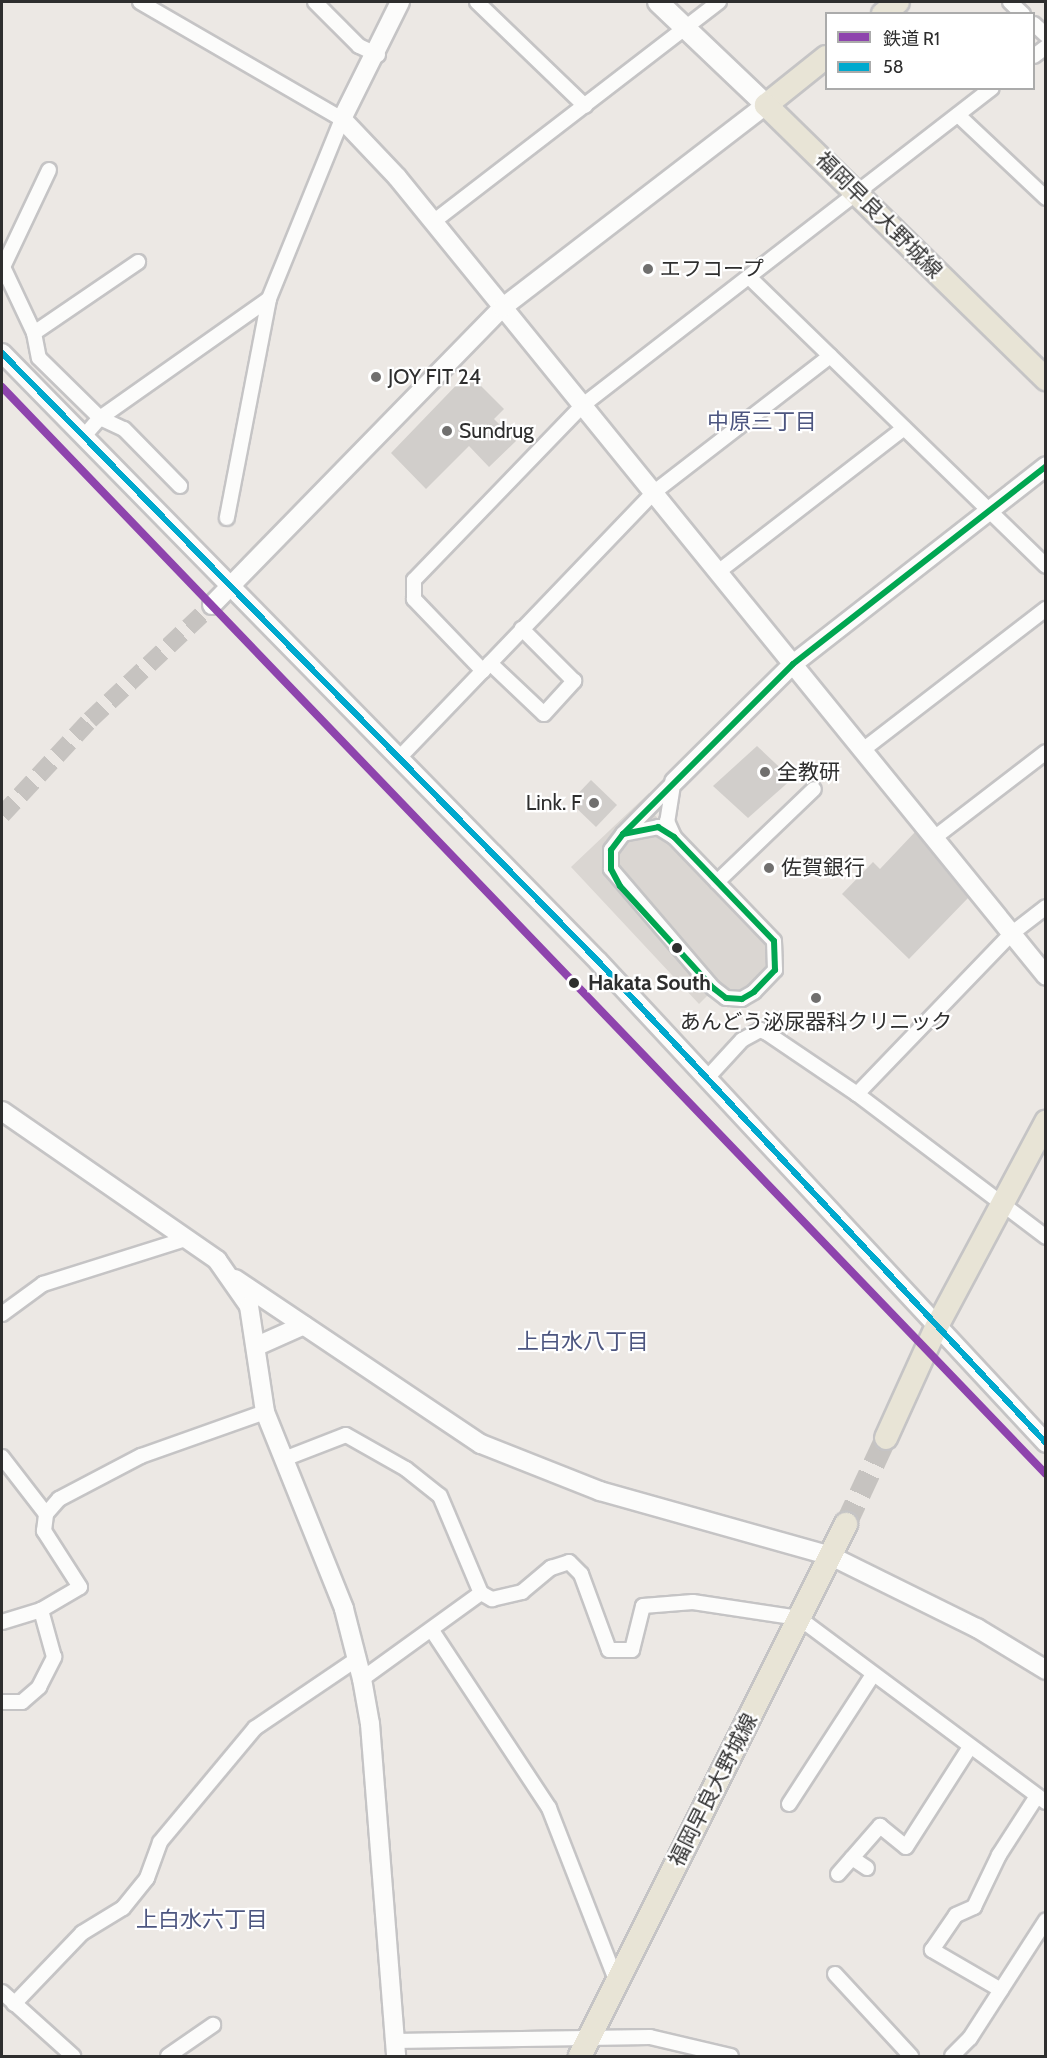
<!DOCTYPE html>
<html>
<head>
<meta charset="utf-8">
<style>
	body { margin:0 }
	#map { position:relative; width:1047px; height:2058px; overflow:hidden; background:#ece8e4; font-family:Cabin,"Noto Sans JP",sans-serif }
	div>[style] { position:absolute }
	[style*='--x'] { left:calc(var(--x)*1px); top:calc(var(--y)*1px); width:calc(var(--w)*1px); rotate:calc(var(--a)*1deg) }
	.plaza>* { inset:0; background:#dad6d2 }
	.building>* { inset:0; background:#d1cecb }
	.tertiary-tunnel>* { height:18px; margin-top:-9px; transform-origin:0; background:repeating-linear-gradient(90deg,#c6c3c0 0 18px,transparent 0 27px) }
	.primary-tunnel>* { height:22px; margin-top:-11px; transform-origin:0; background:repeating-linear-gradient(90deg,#c6c3c0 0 22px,transparent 0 33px) }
	.roads { filter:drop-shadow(2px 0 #c5c4c5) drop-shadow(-2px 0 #c5c4c5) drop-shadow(0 2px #c5c4c5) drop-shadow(0 -2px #c5c4c5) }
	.minor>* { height:14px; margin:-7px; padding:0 7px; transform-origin:7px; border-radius:7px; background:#fcfcfb }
	.tertiary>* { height:18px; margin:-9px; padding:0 9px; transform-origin:9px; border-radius:9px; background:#fcfcfb }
	.secondary>* { height:20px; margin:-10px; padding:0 10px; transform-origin:10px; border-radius:10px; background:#fcfcfb }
	.primary>* { height:22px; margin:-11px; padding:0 11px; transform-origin:11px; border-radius:11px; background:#e8e4d6 }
	.bus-1>* { height:6px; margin:-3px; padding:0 3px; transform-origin:3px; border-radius:3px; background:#00a9ce }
	.bus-2>* { height:6px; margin:-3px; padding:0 3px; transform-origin:3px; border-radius:3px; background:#00a651 }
	.rail-1>* { height:8px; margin:-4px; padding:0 4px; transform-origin:4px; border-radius:4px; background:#8e44ad }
	.dots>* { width:16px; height:16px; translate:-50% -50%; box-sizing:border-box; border:3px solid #fff; border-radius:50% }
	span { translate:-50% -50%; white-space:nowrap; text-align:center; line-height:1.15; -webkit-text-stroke:4.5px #fff; paint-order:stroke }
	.street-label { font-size:21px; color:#2e2e2e }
	.poi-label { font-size:21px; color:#2e2e2e }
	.left { translate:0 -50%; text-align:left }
	.right { translate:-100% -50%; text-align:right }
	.stop-label { font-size:21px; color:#2e2e2e; font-weight:700 }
	.neighbourhood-label { font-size:22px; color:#4d5680 }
	.frame { position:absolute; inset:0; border:3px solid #2e2e2e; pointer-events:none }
	.legend { position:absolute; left:825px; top:12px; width:210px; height:78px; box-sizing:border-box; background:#fff; border:2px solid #ababab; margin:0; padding:8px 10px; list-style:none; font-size:18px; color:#2e2e2e }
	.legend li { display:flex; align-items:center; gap:12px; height:30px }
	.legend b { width:30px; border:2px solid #ababab }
</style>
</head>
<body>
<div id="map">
	<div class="plaza">
		<div style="clip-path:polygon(649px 793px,652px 812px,772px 942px,767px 969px,728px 1008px,712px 991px,699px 1004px,571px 867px)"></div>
	</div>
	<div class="building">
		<div style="clip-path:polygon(468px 373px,504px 409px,494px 419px,516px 441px,489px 467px,469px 446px,426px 489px,391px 453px)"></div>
		<div style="clip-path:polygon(757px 746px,792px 779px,748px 818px,713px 786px)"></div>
		<div style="clip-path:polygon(591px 780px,617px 805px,596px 827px,570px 802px)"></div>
		<div style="clip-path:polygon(915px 832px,968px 898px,909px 959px,842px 894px,873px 862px,880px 869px)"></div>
	</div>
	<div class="tertiary-tunnel">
		<div style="--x:2;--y:815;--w:129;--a:-47.2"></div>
		<div style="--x:90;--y:720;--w:168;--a:-43.3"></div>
	</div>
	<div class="primary-tunnel">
		<div style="--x:846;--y:1524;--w:95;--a:-65.1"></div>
	</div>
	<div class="roads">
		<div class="minor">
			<div style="--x:140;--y:2;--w:233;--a:30.1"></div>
			<div style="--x:342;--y:119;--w:194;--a:112.1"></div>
			<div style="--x:269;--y:299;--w:223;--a:100.9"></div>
			<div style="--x:315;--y:2;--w:62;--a:45"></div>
			<div style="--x:359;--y:46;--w:21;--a:25"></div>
			<div style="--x:477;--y:2;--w:150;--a:43.9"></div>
			<div style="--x:1010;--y:2;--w:18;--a:43"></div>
			<div style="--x:1034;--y:24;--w:16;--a:43"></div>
			<div style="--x:1034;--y:56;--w:15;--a:-37"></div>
			<div style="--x:958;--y:115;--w:121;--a:43.3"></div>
			<div style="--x:49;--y:170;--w:107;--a:115.4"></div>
			<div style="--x:3;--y:267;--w:73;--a:64.8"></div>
			<div style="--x:34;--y:333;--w:25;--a:79"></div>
			<div style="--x:39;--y:358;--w:86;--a:44.5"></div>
			<div style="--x:100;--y:418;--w:26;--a:25"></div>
			<div style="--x:124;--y:429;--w:80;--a:45.5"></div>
			<div style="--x:433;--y:222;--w:361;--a:-37.6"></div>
			<div style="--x:749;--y:277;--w:414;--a:44.2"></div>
			<div style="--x:34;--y:333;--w:126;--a:-34.3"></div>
			<div style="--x:85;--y:435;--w:23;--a:-49"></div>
			<div style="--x:100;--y:418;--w:207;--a:-35.2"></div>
			<div style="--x:718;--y:572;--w:235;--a:-37.7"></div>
			<div style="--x:490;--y:663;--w:74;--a:43.4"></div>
			<div style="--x:544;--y:714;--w:45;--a:-47.7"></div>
			<div style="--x:574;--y:681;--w:74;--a:-135"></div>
			<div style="--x:483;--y:671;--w:100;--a:-133.8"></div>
			<div style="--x:414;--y:599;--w:19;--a:-90"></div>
			<div style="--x:414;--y:580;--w:243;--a:-46"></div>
			<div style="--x:583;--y:405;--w:517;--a:-37.78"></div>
			<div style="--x:864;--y:749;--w:230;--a:-37.6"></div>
			<div style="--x:400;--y:757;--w:366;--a:-46.2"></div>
			<div style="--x:653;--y:493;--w:224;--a:-37.7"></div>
			<div style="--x:673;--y:785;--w:36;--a:99"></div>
			<div style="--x:667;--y:821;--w:17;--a:66"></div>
			<div style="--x:623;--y:834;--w:36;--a:-11"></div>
			<div style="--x:658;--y:827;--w:19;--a:32"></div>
			<div style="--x:674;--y:837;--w:144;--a:46.1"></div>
			<div style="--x:774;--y:941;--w:29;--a:88"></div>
			<div style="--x:775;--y:970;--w:30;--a:134"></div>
			<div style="--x:754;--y:992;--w:14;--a:150"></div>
			<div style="--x:742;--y:999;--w:16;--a:-176"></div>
			<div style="--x:726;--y:998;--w:16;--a:-142"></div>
			<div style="--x:713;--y:988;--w:157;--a:-130.6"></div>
			<div style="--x:611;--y:869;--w:19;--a:-90"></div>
			<div style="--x:611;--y:850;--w:20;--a:-53"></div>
			<div style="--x:623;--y:834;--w:73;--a:-45.6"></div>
			<div style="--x:934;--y:838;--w:141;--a:-37.5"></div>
			<div style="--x:717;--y:882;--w:134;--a:-43.8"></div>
			<div style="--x:707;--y:1078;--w:52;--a:-47.4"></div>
			<div style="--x:742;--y:1040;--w:21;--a:-29"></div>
			<div style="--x:760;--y:1030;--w:8;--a:23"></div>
			<div style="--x:767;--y:1033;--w:109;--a:34.1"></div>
			<div style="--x:857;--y:1094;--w:237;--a:37.1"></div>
			<div style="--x:857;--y:1094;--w:222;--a:-46.1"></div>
			<div style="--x:1011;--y:934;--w:44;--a:-37.6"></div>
			<div style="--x:2;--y:1314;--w:51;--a:-36.2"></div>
			<div style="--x:43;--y:1284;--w:150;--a:-17.5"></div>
			<div style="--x:2;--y:1457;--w:72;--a:52.3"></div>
			<div style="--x:284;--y:1459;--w:66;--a:-21.2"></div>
			<div style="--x:346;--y:1435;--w:69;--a:29.5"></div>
			<div style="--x:406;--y:1469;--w:43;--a:38.5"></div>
			<div style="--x:440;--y:1496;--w:105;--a:67.1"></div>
			<div style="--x:2;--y:1622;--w:41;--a:-17.1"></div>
			<div style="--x:41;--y:1610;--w:45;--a:-30.5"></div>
			<div style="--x:80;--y:1587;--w:67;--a:-122.7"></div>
			<div style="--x:44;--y:1531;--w:17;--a:-83"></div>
			<div style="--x:46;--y:1514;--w:20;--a:-49"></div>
			<div style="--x:59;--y:1499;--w:93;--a:-27.7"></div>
			<div style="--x:141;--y:1456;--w:132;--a:-19.5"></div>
			<div style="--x:433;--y:1632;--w:211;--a:56.6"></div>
			<div style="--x:549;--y:1808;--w:187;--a:68.7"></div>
			<div style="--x:362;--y:1679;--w:147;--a:-35.9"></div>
			<div style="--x:481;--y:1593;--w:13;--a:29"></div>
			<div style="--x:492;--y:1599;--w:31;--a:-13"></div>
			<div style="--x:522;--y:1592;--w:38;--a:-40"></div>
			<div style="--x:551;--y:1568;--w:19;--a:-18"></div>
			<div style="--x:569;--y:1562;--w:17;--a:45"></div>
			<div style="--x:581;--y:1574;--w:81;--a:69.8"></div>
			<div style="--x:609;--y:1650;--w:23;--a:0"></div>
			<div style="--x:632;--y:1650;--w:45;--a:-76"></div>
			<div style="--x:643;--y:1606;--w:50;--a:-4.6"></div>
			<div style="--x:693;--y:1602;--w:107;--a:8.6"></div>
			<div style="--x:799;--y:1618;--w:308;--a:36.7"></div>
			<div style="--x:2;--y:1702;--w:20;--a:0"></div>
			<div style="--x:22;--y:1702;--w:23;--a:-41"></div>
			<div style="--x:39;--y:1687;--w:34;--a:-63"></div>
			<div style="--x:54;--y:1657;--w:49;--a:-105.5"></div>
			<div style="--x:789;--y:1804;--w:153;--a:-57"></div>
			<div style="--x:852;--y:1858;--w:18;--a:34"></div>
			<div style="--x:838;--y:1874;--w:64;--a:-48.8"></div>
			<div style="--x:880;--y:1826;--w:33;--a:39"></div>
			<div style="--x:906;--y:1847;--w:119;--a:-57.4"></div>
			<div style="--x:835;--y:1974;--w:112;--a:47.2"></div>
			<div style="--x:1001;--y:1990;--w:80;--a:-149.9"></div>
			<div style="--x:932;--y:1950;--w:42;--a:-55.6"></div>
			<div style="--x:956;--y:1915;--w:20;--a:-24"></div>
			<div style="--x:974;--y:1907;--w:58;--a:-64.3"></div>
			<div style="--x:999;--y:1855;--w:70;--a:-57.2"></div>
			<div style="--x:2;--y:1992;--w:96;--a:42"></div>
			<div style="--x:14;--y:2004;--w:98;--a:-46.2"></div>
			<div style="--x:82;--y:1933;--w:48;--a:-31.4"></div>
			<div style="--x:123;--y:1908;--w:38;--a:-51"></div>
			<div style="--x:147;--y:1878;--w:38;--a:-70"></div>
			<div style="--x:160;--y:1842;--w:148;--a:-50.2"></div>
			<div style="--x:255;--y:1728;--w:123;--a:-34.1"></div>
			<div style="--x:394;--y:2041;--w:256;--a:-0.9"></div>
			<div style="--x:650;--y:2037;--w:83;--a:13.2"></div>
			<div style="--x:168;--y:2056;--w:55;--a:-34.6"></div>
			<div style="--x:952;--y:2056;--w:25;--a:-45"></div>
			<div style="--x:970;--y:2038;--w:140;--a:-57.2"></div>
		</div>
		<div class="tertiary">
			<div style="--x:400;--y:2;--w:131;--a:116.4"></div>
			<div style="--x:342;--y:119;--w:80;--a:46.5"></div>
			<div style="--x:397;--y:177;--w:1029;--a:50.91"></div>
			<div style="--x:2;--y:353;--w:851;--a:45.57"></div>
			<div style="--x:598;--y:961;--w:658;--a:47.09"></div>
			<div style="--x:212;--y:605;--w:415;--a:-45.7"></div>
			<div style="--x:502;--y:308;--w:333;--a:-37.6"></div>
			<div style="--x:674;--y:782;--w:168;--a:-44.8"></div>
			<div style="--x:793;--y:664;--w:321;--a:-38"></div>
			<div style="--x:2;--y:1111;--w:262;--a:34.7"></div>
			<div style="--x:217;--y:1260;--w:56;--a:55.2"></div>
			<div style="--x:249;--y:1306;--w:107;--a:81.4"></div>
			<div style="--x:265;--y:1412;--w:212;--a:68.1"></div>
			<div style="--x:344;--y:1609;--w:72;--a:75.6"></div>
			<div style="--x:362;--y:1679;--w:46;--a:79.9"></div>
			<div style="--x:370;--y:1724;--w:333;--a:85.5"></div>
			<div style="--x:235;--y:1279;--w:296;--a:33.9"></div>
			<div style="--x:481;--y:1444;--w:128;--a:21.6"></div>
			<div style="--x:600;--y:1491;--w:240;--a:15.7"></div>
			<div style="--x:831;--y:1556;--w:163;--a:26.3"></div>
			<div style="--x:977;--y:1628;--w:81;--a:31.3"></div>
			<div style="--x:257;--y:1346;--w:51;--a:-24.1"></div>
		</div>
		<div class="secondary">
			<div style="--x:658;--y:2;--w:149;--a:43.6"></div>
		</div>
		<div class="primary">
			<div style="--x:883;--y:14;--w:19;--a:-39"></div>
			<div style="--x:826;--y:57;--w:77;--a:141.3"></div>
			<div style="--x:766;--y:105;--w:392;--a:44.4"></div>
			<div style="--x:886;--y:1438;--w:121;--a:-65.6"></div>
			<div style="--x:936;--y:1328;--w:234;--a:-61.9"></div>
			<div style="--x:580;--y:2056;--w:595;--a:-63.43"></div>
		</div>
	</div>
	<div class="bus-1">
		<div style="--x:2;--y:353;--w:851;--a:45.57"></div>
		<div style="--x:598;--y:961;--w:658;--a:47.09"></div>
	</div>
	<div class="bus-2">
		<div style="--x:623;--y:834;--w:36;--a:-11"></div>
		<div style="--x:658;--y:827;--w:19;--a:32"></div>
		<div style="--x:674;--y:837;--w:144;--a:46.1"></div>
		<div style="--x:774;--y:941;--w:29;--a:88"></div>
		<div style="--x:775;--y:970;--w:30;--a:134"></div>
		<div style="--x:754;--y:992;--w:14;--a:150"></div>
		<div style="--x:742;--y:999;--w:16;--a:-176"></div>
		<div style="--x:726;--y:998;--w:16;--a:-142"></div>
		<div style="--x:713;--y:988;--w:138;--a:-132.4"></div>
		<div style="--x:620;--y:886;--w:19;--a:-118"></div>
		<div style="--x:611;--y:869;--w:19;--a:-90"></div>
		<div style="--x:611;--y:850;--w:20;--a:-53"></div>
		<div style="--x:623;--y:834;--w:240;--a:-45"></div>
		<div style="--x:793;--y:664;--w:321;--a:-38"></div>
	</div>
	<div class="rail-1">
		<div style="--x:2;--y:387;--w:1507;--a:46.16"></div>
	</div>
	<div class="dots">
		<div style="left:648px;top:269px;background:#706f6e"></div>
		<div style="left:376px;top:377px;background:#706f6e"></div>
		<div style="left:447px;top:431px;background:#706f6e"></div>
		<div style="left:765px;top:772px;background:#706f6e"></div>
		<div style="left:594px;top:803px;background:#706f6e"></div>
		<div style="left:769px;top:868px;background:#706f6e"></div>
		<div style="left:677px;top:948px;background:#2e2e2e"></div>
		<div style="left:574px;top:983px;background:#2e2e2e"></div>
		<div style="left:816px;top:998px;background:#706f6e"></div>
	</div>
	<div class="street-label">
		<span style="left:879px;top:215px;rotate:45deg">福岡早良大野城線</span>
		<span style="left:713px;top:1790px;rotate:-63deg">福岡早良大野城線</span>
	</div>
	<div class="poi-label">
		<span class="left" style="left:660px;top:269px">エフコープ</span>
		<span class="left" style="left:388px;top:377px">JOY FIT 24</span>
		<span class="left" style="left:459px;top:431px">Sundrug</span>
		<span class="left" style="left:777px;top:772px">全教研</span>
		<span class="right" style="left:582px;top:803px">Link. F</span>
		<span class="left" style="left:781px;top:868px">佐賀銀行</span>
		<span style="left:816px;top:1022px">あんどう泌尿器科クリニック</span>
	</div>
	<div class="stop-label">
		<span class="left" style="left:588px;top:983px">Hakata South</span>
	</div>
	<div class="neighbourhood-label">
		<span style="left:762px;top:422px">中原三丁目</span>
		<span style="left:583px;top:1342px">上白水八丁目</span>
		<span style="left:202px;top:1920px">上白水六丁目</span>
	</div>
	<div class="frame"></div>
	<ul class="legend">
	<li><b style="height:8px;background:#8e44ad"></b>鉄道 R1</li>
	<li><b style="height:8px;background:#00a9ce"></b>58</li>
	</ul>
</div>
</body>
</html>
